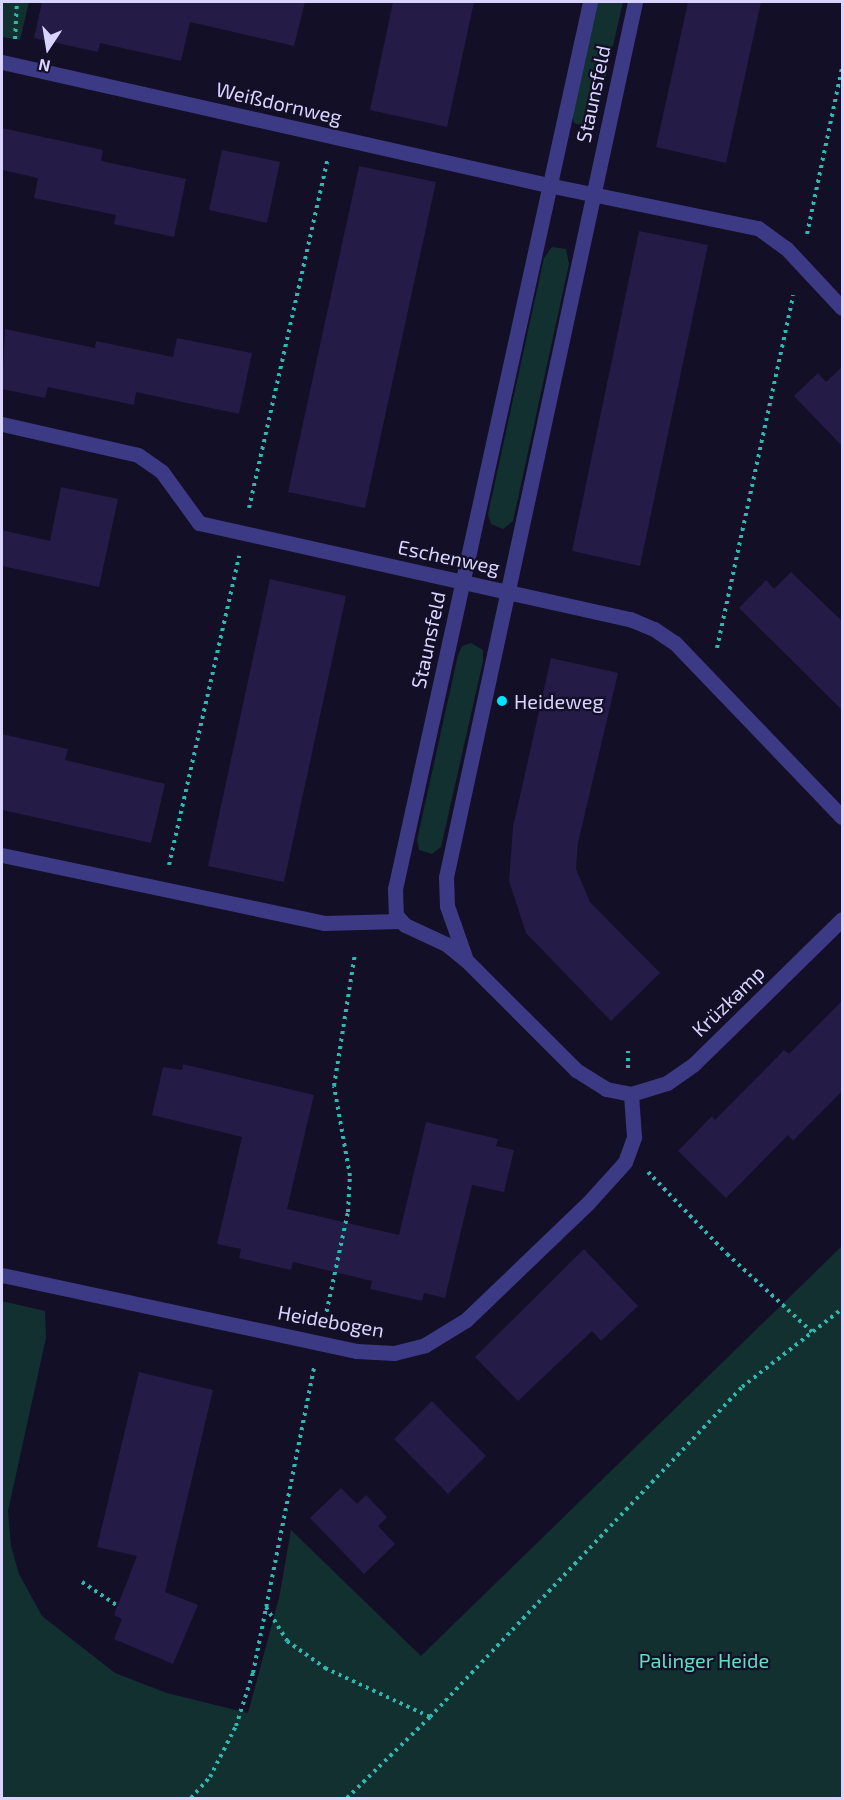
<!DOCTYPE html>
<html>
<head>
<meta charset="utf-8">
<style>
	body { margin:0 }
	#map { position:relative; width:844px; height:1800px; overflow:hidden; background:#130f26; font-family:"Exo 2",sans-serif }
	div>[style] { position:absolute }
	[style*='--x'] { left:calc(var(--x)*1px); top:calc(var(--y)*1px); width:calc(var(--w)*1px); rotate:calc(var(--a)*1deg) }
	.green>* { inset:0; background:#12302f }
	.building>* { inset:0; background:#241b47 }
	.path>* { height:4px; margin-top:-2px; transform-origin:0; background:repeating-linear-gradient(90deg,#2fb8b0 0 3px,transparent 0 7.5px) }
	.street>* { height:15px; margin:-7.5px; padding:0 7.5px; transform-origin:7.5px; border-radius:7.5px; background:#3d3a85 }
	.dots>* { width:16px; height:16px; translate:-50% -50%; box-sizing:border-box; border:3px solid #130f26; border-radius:50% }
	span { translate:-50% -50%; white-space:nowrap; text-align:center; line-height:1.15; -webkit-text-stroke:4.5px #130f26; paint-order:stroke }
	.street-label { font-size:20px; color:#d9d4ff }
	.poi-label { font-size:20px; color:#d9d4ff }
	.left { translate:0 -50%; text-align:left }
	.park-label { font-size:20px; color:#5fe0c0 }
	.frame { position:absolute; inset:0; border:3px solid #d9d4ff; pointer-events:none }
	.north { position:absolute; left:18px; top:18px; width:60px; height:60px; -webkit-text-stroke:4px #130f26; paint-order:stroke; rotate:192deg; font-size:16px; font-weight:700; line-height:24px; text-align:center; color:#d9d4ff }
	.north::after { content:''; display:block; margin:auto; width:21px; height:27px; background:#d9d4ff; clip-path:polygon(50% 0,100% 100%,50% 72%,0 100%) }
</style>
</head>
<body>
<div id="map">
	<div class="green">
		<div style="clip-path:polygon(2px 2px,29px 2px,20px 40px,2px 37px)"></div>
		<div style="clip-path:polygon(597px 2px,623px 2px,596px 120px,587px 128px,574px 123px,572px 114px)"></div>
		<div style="clip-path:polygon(552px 247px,566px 249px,569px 264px,513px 521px,503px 529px,491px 524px,488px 514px,544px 258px)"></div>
		<div style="clip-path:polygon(471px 643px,483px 650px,483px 661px,441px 847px,432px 854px,419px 850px,417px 840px,458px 655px,462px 646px)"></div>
		<div style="clip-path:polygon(842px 1246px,842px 1798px,2px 1798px,2px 1301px,45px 1311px,46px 1338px,8px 1511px,11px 1546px,19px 1574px,42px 1616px,115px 1673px,167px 1693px,248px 1713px,279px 1598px,291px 1530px,421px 1656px)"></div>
	</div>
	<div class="building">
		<div style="clip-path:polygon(42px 2px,305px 2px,294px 46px,190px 22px,181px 61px,100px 43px,98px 52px,34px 38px)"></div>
		<div style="clip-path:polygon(393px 2px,474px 2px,447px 127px,370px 110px)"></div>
		<div style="clip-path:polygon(688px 2px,761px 2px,726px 163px,656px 147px)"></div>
		<div style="clip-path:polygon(2px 128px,103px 150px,101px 161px,186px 179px,174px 237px,114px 224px,116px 215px,34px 198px,38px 178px,2px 170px)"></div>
		<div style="clip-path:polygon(222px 150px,280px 162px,267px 223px,209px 210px)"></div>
		<div style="clip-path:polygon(359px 166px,436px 182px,365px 508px,288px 492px)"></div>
		<div style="clip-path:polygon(639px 231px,708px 245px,640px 566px,572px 551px)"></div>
		<div style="clip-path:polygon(5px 329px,95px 348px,96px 341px,173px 357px,177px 338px,252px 353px,239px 414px,136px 392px,134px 405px,48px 387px,45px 398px,2px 389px)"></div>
		<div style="clip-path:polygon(843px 366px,843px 447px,794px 396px,818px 373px,826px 382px)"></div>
		<div style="clip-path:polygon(61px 487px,118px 499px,99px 587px,2px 566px,2px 530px,50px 541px)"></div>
		<div style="clip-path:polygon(791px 572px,843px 622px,843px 711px,739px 608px,766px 580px,774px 589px)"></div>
		<div style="clip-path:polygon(270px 579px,346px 596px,284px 882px,208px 866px)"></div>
		<div style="clip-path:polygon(551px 658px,618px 673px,578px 843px,576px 869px,590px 902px,660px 973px,611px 1021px,526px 933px,509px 881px,513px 827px)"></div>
		<div style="clip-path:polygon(2px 734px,68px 749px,65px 760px,165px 784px,151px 843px,2px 810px)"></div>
		<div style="clip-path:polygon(843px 1000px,843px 1090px,793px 1141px,788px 1135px,726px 1198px,678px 1151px,712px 1116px,715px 1120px,784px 1050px,789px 1054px)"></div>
		<div style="clip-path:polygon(183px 1064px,314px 1095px,287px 1209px,399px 1235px,426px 1122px,498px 1139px,496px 1146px,514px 1150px,504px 1192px,472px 1185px,445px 1298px,424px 1293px,422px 1301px,370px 1289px,372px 1281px,293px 1262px,291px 1270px,239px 1258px,241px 1249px,217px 1244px,242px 1137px,152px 1115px,163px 1067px,182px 1070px)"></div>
		<div style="clip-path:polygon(584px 1249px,638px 1306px,601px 1341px,592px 1331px,518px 1401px,475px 1357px)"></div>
		<div style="clip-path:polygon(139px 1372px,213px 1390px,165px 1592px,198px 1605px,173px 1664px,114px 1639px,122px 1619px,114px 1615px,137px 1556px,97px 1547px)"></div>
		<div style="clip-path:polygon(432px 1401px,486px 1456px,448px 1494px,394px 1439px)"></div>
		<div style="clip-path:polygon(341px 1488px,357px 1504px,366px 1495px,387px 1517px,378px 1526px,395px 1544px,364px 1574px,310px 1518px)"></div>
	</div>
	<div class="path">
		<div style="--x:15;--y:39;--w:37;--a:-87"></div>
		<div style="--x:807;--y:234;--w:170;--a:-78.1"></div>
		<div style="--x:249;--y:508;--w:356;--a:-77.3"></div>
		<div style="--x:717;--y:648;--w:361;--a:-77.8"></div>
		<div style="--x:169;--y:865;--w:317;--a:-77.2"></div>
		<div style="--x:628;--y:1068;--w:17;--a:-90"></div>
		<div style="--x:648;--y:1172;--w:114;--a:46.1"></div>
		<div style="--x:727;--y:1254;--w:115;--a:42.5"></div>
		<div style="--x:325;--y:1319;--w:109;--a:-77.9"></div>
		<div style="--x:348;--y:1212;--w:36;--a:-87"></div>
		<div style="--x:350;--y:1176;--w:91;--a:-100.1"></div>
		<div style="--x:334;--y:1086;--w:134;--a:-81"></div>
		<div style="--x:82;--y:1582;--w:43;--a:33.7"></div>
		<div style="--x:266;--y:1607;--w:40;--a:58"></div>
		<div style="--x:287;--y:1641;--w:47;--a:35.4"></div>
		<div style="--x:325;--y:1668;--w:116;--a:25"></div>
		<div style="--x:191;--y:1798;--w:28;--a:-48"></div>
		<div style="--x:210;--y:1777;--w:57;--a:-63"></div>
		<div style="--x:236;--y:1726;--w:56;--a:-72.2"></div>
		<div style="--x:253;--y:1673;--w:312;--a:-78.7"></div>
		<div style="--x:347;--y:1798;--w:116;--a:-44.3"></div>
		<div style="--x:430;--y:1717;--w:454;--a:-46.6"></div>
		<div style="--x:742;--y:1387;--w:127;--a:-38"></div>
	</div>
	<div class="street">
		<div style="--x:590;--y:2;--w:908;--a:102.4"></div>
		<div style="--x:395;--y:889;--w:26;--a:88"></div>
		<div style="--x:396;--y:915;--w:13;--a:48"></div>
		<div style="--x:405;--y:925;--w:45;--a:24.9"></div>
		<div style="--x:446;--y:944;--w:26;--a:39"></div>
		<div style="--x:466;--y:960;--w:156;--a:45"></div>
		<div style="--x:576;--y:1070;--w:36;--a:32"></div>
		<div style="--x:606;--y:1089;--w:25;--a:11"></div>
		<div style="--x:631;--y:1094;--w:38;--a:-17"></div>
		<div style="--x:667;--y:1083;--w:33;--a:-35"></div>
		<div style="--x:694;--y:1064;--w:207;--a:-44.4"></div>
		<div style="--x:2;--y:62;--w:560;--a:12.7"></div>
		<div style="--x:548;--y:185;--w:214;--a:11.6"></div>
		<div style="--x:758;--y:228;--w:34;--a:36"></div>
		<div style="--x:786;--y:248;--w:82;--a:47"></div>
		<div style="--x:2;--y:424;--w:139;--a:12.8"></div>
		<div style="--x:138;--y:455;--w:29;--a:35"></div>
		<div style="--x:162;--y:472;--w:63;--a:54"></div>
		<div style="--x:199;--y:523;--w:442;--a:12.6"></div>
		<div style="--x:630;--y:619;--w:26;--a:23"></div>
		<div style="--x:654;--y:629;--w:25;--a:34"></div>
		<div style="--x:675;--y:643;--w:241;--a:46.2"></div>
		<div style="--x:2;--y:855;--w:329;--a:11.9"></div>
		<div style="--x:324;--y:923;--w:75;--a:-1.5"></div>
		<div style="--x:465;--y:957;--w:54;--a:-109.4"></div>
		<div style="--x:447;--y:906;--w:29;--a:-92"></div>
		<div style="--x:446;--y:877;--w:895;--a:-77.81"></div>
		<div style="--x:2;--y:1275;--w:363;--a:12.1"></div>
		<div style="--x:357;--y:1351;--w:37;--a:3"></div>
		<div style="--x:394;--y:1353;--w:32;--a:-14"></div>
		<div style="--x:425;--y:1345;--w:48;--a:-31.4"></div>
		<div style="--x:466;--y:1320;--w:169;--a:-43.8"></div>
		<div style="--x:588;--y:1203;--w:55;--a:-47.9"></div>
		<div style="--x:625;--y:1162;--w:27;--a:-70"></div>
		<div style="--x:634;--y:1137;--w:43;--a:-94"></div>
	</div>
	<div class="dots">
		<div style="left:502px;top:701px;background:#00e5ff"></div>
	</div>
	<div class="street-label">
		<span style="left:593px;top:94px;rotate:-78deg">Staunsfeld</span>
		<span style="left:279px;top:103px;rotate:13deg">Weißdornweg</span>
		<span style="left:449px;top:557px;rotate:12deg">Eschenweg</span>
		<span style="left:428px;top:640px;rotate:-78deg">Staunsfeld</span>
		<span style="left:728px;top:1001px;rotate:-44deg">Krüzkamp</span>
		<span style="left:331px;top:1321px;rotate:10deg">Heidebogen</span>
	</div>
	<div class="poi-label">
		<span class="left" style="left:514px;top:701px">Heideweg</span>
	</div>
	<div class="park-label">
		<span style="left:704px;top:1660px">Palinger Heide</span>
	</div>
	<div class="frame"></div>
	<div class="north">N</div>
</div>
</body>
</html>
